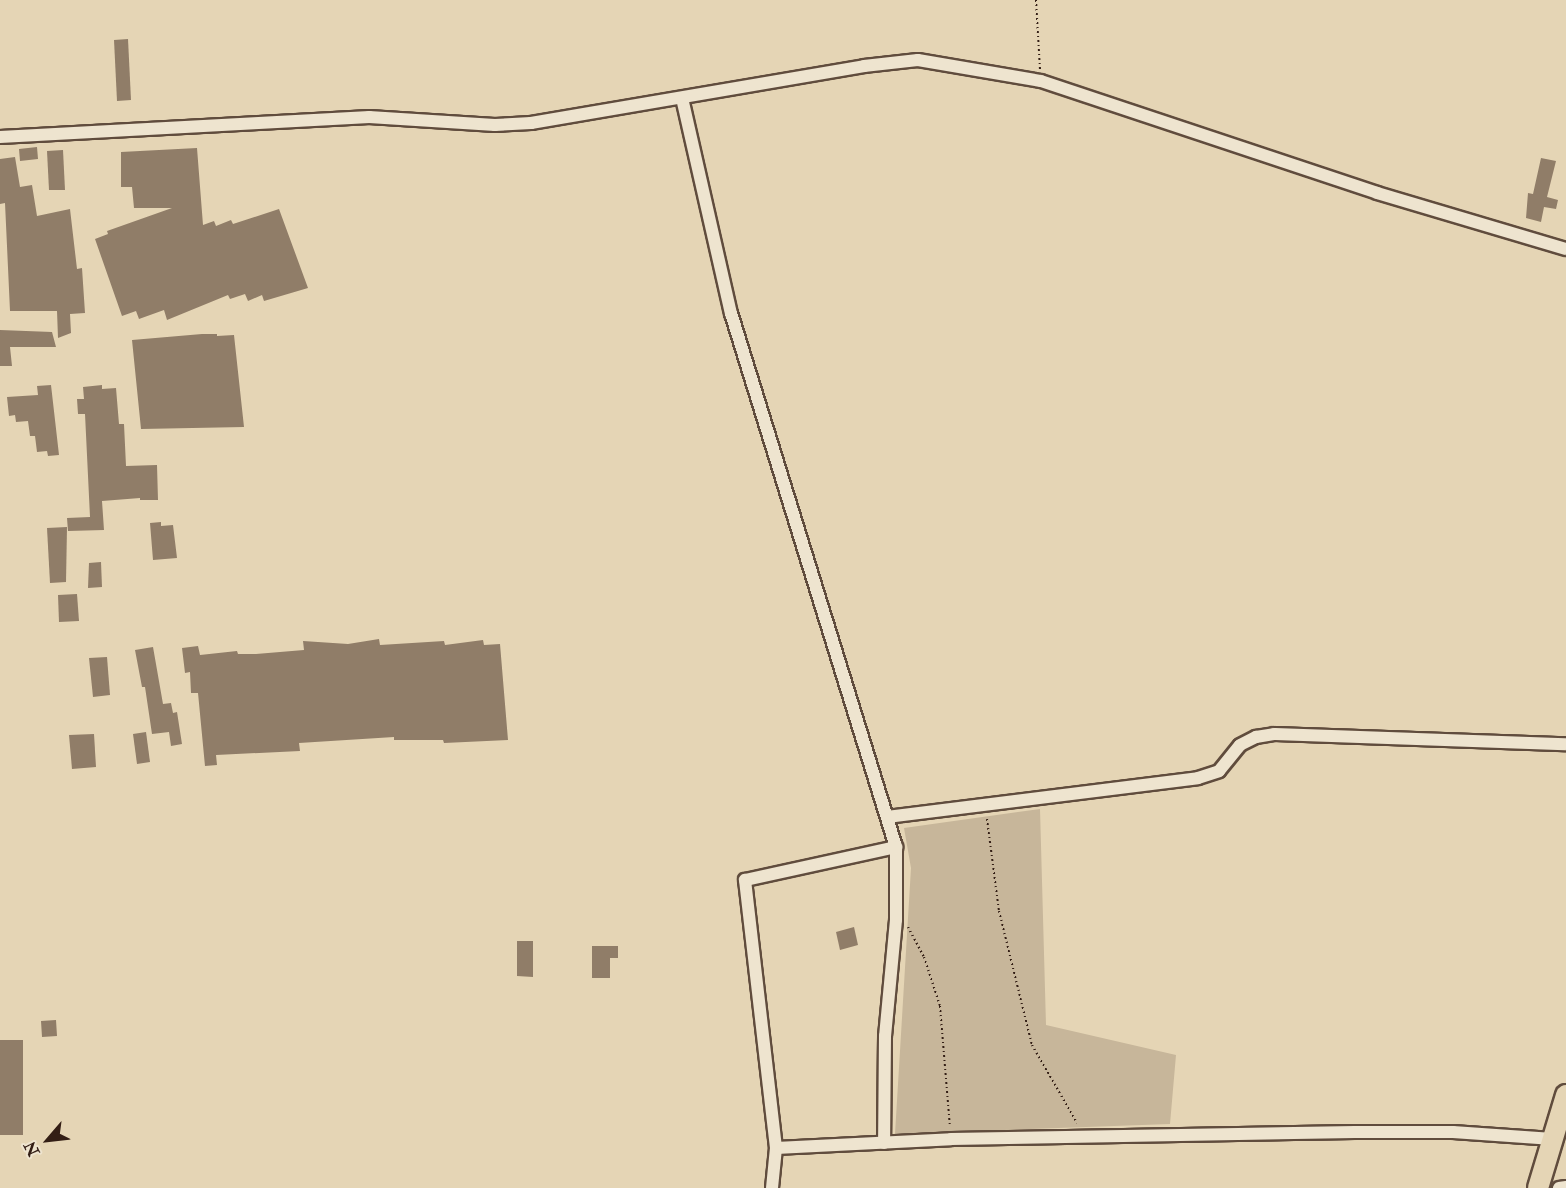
<!DOCTYPE html>
<html>
<head>
<meta charset="utf-8">
<style>
	body { margin:0 }
	#map { position:relative; width:1566px; height:1188px; overflow:hidden; background:#e5d5b5; font-family:"IM FELL Double Pica",serif }
	div>[style] { position:absolute }
	[style*='--x'] { left:calc(var(--x)*1px); top:calc(var(--y)*1px); width:calc(var(--w)*1px); rotate:calc(var(--a)*1deg) }
	.green>* { inset:0; background:#c7b69a }
	.building>* { inset:0; background:#907d68 }
	.path>* { height:2px; margin-top:-1px; transform-origin:0; background:repeating-linear-gradient(90deg,#331e15 0 1.5px,transparent 0 4.5px) }
	.roads { filter:drop-shadow(2px 0 #604c3d) drop-shadow(-2px 0 #604c3d) drop-shadow(0 2px #604c3d) drop-shadow(0 -2px #604c3d) }
	.minor>* { height:12px; margin:-6px; padding:0 6px; transform-origin:6px; border-radius:6px; background:#eee4cf }
	.trunk>* { height:20px; margin:-10px; padding:0 10px; transform-origin:10px; border-radius:10px; background:#e5d5b5 }
	span { translate:-50% -50%; white-space:nowrap; text-align:center; line-height:1.15; -webkit-text-stroke:4.5px #eee4cf; paint-order:stroke }
	.north { position:absolute; left:18px; top:1110px; width:60px; height:60px; -webkit-text-stroke:4px #eee4cf; paint-order:stroke; rotate:242deg; font-size:16px; font-weight:700; line-height:24px; text-align:center; color:#331e15 }
	.north::after { content:''; display:block; margin:auto; width:21px; height:27px; background:#331e15; clip-path:polygon(50% 0,100% 100%,50% 72%,0 100%) }
</style>
</head>
<body>
<div id="map">
	<div class="green">
		<div style="clip-path:polygon(1040px 809px,1046px 1025px,1176px 1055px,1170px 1124px,895px 1134px,911px 868px,904px 828px)"></div>
	</div>
	<div class="building">
		<div style="clip-path:polygon(128px 39px,131px 100px,117px 101px,114px 40px)"></div>
		<div style="clip-path:polygon(37px 147px,38px 159px,20px 161px,19px 149px)"></div>
		<div style="clip-path:polygon(197px 148px,203px 225px,214px 221px,216px 226px,231px 220px,233px 224px,279px 209px,308px 288px,264px 301px,262px 295px,248px 301px,245px 294px,230px 299px,228px 295px,167px 320px,164px 310px,139px 319px,136px 311px,122px 316px,95px 239px,108px 234px,107px 231px,172px 208px,134px 208px,132px 187px,121px 187px,121px 152px)"></div>
		<div style="clip-path:polygon(63px 150px,65px 190px,49px 190px,47px 151px)"></div>
		<div style="clip-path:polygon(15px 157px,20px 187px,32px 185px,37px 216px,70px 209px,77px 269px,82px 268px,85px 313px,70px 314px,71px 333px,58px 338px,57px 311px,10px 311px,5px 203px,0 204px,0 159px)"></div>
		<div style="clip-path:polygon(1541px 158px,1556px 161px,1547px 197px,1558px 200px,1556px 209px,1544px 207px,1541px 222px,1526px 218px,1528px 193px,1533px 194px)"></div>
		<div style="clip-path:polygon(0 330px,52px 332px,56px 347px,10px 347px,12px 366px,0 366px)"></div>
		<div style="clip-path:polygon(202px 334px,217px 334px,217px 336px,234px 335px,244px 427px,141px 429px,132px 340px)"></div>
		<div style="clip-path:polygon(51px 385px,59px 455px,48px 456px,47px 451px,37px 452px,35px 436px,30px 436px,28px 421px,16px 422px,15px 415px,9px 416px,7px 397px,38px 395px,37px 386px)"></div>
		<div style="clip-path:polygon(102px 385px,102px 389px,116px 388px,119px 424px,124px 424px,126px 466px,157px 465px,158px 500px,140px 500px,140px 498px,102px 501px,104px 530px,68px 531px,67px 518px,90px 517px,85px 414px,78px 414px,77px 399px,84px 399px,83px 387px)"></div>
		<div style="clip-path:polygon(161px 522px,161px 526px,173px 525px,177px 558px,153px 560px,150px 523px)"></div>
		<div style="clip-path:polygon(67px 527px,66px 582px,50px 583px,47px 528px)"></div>
		<div style="clip-path:polygon(101px 562px,102px 587px,88px 588px,89px 563px)"></div>
		<div style="clip-path:polygon(77px 594px,79px 621px,59px 622px,58px 595px)"></div>
		<div style="clip-path:polygon(379px 639px,380px 645px,444px 641px,445px 645px,483px 640px,484px 645px,500px 644px,508px 740px,444px 743px,443px 740px,394px 740px,394px 737px,299px 743px,300px 751px,216px 755px,217px 765px,205px 766px,198px 693px,191px 693px,190px 672px,185px 673px,182px 648px,198px 646px,200px 655px,237px 651px,238px 654px,256px 654px,304px 650px,303px 641px,348px 644px)"></div>
		<div style="clip-path:polygon(153px 647px,163px 704px,171px 703px,173px 713px,177px 712px,182px 744px,171px 746px,169px 732px,152px 734px,145px 687px,142px 687px,135px 650px)"></div>
		<div style="clip-path:polygon(107px 657px,110px 695px,93px 697px,89px 658px)"></div>
		<div style="clip-path:polygon(146px 732px,150px 762px,137px 764px,133px 734px)"></div>
		<div style="clip-path:polygon(94px 734px,96px 767px,72px 769px,69px 735px)"></div>
		<div style="clip-path:polygon(854px 927px,858px 945px,840px 950px,836px 932px)"></div>
		<div style="clip-path:polygon(517px 941px,533px 941px,533px 977px,517px 976px)"></div>
		<div style="clip-path:polygon(592px 946px,618px 946px,618px 958px,610px 958px,610px 978px,592px 978px)"></div>
		<div style="clip-path:polygon(56px 1020px,57px 1036px,42px 1037px,41px 1021px)"></div>
		<div style="clip-path:polygon(0 1040px,23px 1040px,23px 1135px,0 1135px)"></div>
	</div>
	<div class="path">
		<div style="--x:1036;--y:0;--w:70;--a:86.7"></div>
		<div style="--x:987;--y:819;--w:93;--a:82.6"></div>
		<div style="--x:999;--y:911;--w:138;--a:76.2"></div>
		<div style="--x:1032;--y:1045;--w:90;--a:60"></div>
		<div style="--x:908;--y:927;--w:34;--a:62"></div>
		<div style="--x:924;--y:957;--w:52;--a:71.9"></div>
		<div style="--x:940;--y:1006;--w:121;--a:85.3"></div>
	</div>
	<div class="roads">
		<div class="minor">
			<div style="--x:682;--y:98;--w:221;--a:77.2"></div>
			<div style="--x:731;--y:313;--w:559;--a:72.83"></div>
			<div style="--x:896;--y:847;--w:73;--a:90"></div>
			<div style="--x:896;--y:920;--w:117;--a:95.4"></div>
			<div style="--x:885;--y:1036;--w:107;--a:90.5"></div>
			<div style="--x:0;--y:137;--w:370;--a:-3.1"></div>
			<div style="--x:369;--y:117;--w:126;--a:3.6"></div>
			<div style="--x:495;--y:125;--w:36;--a:-3"></div>
			<div style="--x:531;--y:123;--w:338;--a:-9.7"></div>
			<div style="--x:864;--y:66;--w:54;--a:-6.3"></div>
			<div style="--x:918;--y:60;--w:125;--a:9.7"></div>
			<div style="--x:1041;--y:81;--w:354;--a:18.4"></div>
			<div style="--x:1377;--y:193;--w:197;--a:16.5"></div>
			<div style="--x:887;--y:817;--w:313;--a:-7.1"></div>
			<div style="--x:1198;--y:778;--w:22;--a:-18"></div>
			<div style="--x:1219;--y:771;--w:33;--a:-51"></div>
			<div style="--x:1240;--y:745;--w:18;--a:-27"></div>
			<div style="--x:1256;--y:737;--w:18;--a:-9"></div>
			<div style="--x:1274;--y:734;--w:292;--a:2"></div>
			<div style="--x:776;--y:1148;--w:175;--a:-2.9"></div>
			<div style="--x:951;--y:1139;--w:404;--a:-1"></div>
			<div style="--x:1355;--y:1132;--w:98;--a:0"></div>
			<div style="--x:1453;--y:1132;--w:100;--a:4"></div>
			<div style="--x:772;--y:1188;--w:40;--a:-84.3"></div>
			<div style="--x:776;--y:1148;--w:270;--a:-96.6"></div>
			<div style="--x:745;--y:880;--w:155;--a:-12.3"></div>
			<div style="--x:1559;--y:1188;--w:7;--a:-8"></div>
		</div>
		<div class="trunk">
			<div style="--x:1538;--y:1188;--w:97;--a:-73.2"></div>
		</div>
	</div>
	<div class="north">N</div>
</div>
</body>
</html>
